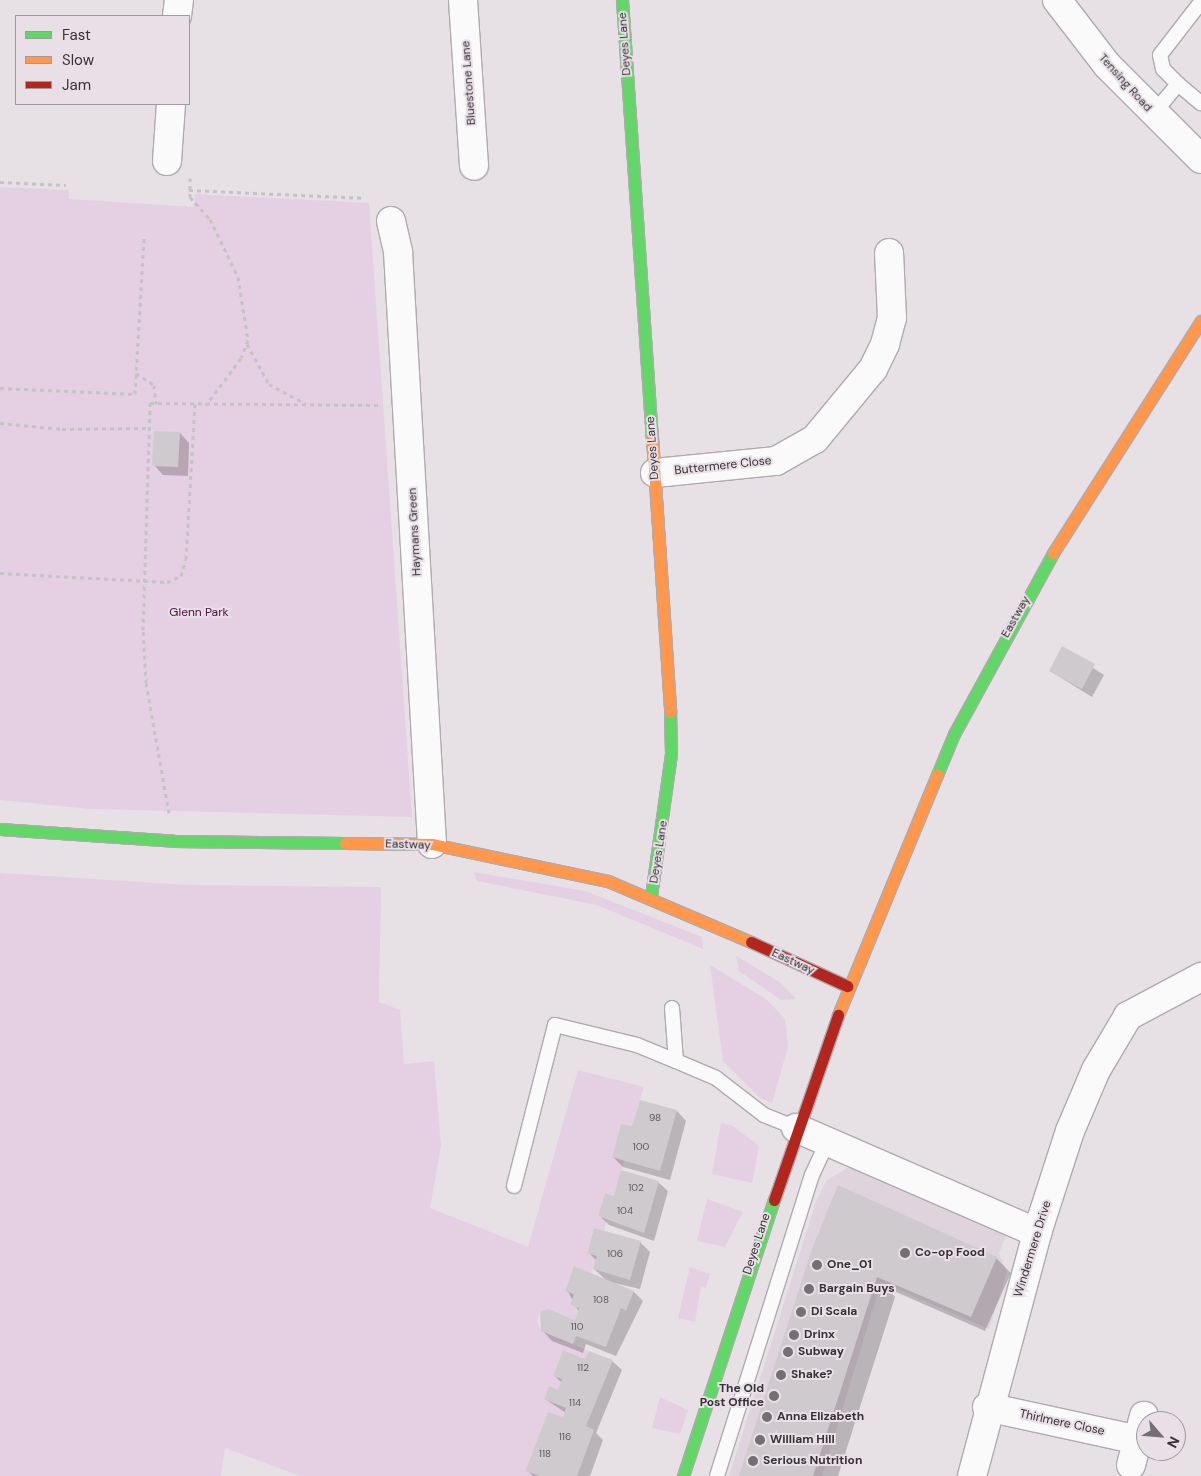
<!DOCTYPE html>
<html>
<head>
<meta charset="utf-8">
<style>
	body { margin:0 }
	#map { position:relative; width:1201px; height:1476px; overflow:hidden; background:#e7e1e6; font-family:"DM Sans",sans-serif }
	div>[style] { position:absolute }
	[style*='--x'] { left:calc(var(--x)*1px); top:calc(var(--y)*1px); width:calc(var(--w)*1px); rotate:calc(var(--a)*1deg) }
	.built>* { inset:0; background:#dfd3dd }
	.green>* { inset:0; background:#e5cfe2 }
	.shadow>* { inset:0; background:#0003 }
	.building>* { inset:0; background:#cfcace }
	.path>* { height:3px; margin-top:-1.5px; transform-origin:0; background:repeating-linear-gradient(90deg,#c6c3c5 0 4px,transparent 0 8px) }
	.roads { filter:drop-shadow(1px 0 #afaaae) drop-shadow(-1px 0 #afaaae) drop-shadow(0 1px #afaaae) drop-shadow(0 -1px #afaaae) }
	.lane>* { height:14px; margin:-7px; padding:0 7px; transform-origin:7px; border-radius:7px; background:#fbfafb }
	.street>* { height:28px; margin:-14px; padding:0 14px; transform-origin:14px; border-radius:14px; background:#fbfafb }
	.fast>* { height:11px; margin:-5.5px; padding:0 5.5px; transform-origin:5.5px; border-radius:5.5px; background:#63d668 }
	.slow>* { height:11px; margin:-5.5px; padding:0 5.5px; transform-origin:5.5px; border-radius:5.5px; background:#ff974d }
	.jam>* { height:11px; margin:-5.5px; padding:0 5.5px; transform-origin:5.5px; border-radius:5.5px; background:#b3261e }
	.dots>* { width:14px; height:14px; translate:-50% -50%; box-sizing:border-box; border:2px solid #e9dfe7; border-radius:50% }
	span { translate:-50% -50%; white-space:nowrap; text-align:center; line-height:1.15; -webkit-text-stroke:4px #e9dfe7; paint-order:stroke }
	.number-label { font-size:10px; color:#5c585c }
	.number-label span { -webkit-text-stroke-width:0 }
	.street-label { font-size:12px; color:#353135 }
	.park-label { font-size:12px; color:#481043 }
	.poi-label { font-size:12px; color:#353135; font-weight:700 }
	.left { translate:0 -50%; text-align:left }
	.right { translate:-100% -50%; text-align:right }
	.legend { position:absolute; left:15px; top:15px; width:175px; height:90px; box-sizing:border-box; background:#e9dfe7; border:1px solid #a199a0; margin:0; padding:6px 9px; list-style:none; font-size:15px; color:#353135 }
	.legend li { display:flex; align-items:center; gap:10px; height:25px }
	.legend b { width:25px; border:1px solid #a199a0 }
	.north { position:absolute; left:1136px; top:1411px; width:50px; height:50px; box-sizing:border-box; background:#e9dfe7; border:1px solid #a199a0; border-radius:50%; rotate:117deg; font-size:14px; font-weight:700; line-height:20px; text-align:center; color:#353135 }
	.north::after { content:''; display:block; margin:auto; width:18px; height:22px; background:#736f73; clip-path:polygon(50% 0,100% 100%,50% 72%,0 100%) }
</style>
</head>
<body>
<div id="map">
	<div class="built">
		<div style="clip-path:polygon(853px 1165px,1008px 1232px,999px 1253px,1007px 1272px,989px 1329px,881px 1282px,822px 1476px,729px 1476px,816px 1202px,827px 1180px)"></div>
	</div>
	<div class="green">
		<div style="clip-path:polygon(0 187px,69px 190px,69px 199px,194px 207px,195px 194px,369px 203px,412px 817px,90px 809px,0 800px)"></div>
		<div style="clip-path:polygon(474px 872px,585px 891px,702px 937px,703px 949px,597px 905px,477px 881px)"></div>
		<div style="clip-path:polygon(0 873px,189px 885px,381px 887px,379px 1002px,400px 1010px,404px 1064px,434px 1061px,441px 1146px,430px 1208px,528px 1247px,578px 1070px,644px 1087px,632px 1126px,621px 1124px,612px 1157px,624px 1161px,614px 1196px,605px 1193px,598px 1216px,607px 1218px,604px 1231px,594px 1228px,587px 1252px,597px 1256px,591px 1273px,574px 1266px,565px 1290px,574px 1294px,570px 1305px,579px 1308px,575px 1320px,548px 1309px,540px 1312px,537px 1321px,541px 1331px,589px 1351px,585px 1359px,563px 1350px,553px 1375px,562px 1379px,558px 1390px,549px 1386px,544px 1399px,566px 1408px,563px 1417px,548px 1412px,525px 1470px,540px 1476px,300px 1476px,225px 1448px,221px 1476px,0 1476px)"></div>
		<div style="clip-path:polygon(736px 956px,781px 983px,796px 999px,781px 1000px,739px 971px)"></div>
		<div style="clip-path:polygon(710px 965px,766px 999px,785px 1019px,788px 1047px,772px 1103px,760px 1098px,723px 1061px)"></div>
		<div style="clip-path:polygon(721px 1123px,733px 1126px,759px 1146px,752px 1183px,712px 1174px)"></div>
		<div style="clip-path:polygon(707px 1199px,743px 1212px,725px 1247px,697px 1241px)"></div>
		<div style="clip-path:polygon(690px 1267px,710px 1274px,706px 1288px,701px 1286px,695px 1322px,678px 1318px)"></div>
		<div style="clip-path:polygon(660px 1397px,688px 1410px,680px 1434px,652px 1428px)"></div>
	</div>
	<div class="shadow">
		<div style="clip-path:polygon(180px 433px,189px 443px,188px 476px,163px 475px,154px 465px)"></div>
		<div style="clip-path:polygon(1062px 648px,1104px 675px,1092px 697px,1050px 671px)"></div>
		<div style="clip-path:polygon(677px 1111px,686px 1121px,670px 1180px,623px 1167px,613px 1157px)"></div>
		<div style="clip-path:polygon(658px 1182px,668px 1191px,654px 1241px,609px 1225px,600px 1216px,615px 1197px)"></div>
		<div style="clip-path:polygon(640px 1242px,650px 1252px,640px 1289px,610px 1282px,634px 1292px,643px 1301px,616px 1356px,586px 1344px,583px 1353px,552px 1341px,542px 1330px,541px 1313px,575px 1321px,579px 1312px,567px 1290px,606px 1280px,594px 1269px,596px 1260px,588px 1252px)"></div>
		<div style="clip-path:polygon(813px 1249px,996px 1258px,1011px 1273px,985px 1331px,887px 1288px,895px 1297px,838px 1476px,741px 1476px)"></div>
		<div style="clip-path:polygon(586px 1360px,612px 1361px,622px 1370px,596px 1433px,603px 1440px,590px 1476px,533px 1476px,527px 1470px,566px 1413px,545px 1399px,559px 1392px,562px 1383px,554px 1375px)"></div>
	</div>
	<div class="building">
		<div style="clip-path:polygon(154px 431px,180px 432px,178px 467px,152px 466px)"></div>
		<div style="clip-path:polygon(1062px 646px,1095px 664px,1082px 689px,1049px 671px)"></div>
		<div style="clip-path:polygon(640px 1100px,677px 1110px,660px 1171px,612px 1157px,621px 1124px,632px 1126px)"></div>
		<div style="clip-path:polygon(621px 1170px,659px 1181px,644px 1233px,598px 1216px,605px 1193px,614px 1196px)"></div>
		<div style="clip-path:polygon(838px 1185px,997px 1257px,971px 1317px,877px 1277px,813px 1476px,739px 1476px,812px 1249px)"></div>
		<div style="clip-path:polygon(594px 1228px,641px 1241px,630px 1280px,593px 1269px,597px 1256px,587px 1253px)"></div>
		<div style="clip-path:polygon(574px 1266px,634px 1291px,626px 1311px,621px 1308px,606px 1347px,576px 1336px,573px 1344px,541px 1331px,540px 1312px,548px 1309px,575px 1320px,579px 1308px,570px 1305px,574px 1294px,565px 1291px)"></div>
		<div style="clip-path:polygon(563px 1350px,585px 1359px,589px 1351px,613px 1360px,586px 1426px,594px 1430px,577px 1476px,540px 1476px,525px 1471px,548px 1412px,563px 1417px,566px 1408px,544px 1399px,549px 1386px,558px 1390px,562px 1379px,553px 1376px)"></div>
	</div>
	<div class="path">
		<div style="--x:190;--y:178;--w:19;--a:90"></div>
		<div style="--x:190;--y:197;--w:30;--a:48"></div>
		<div style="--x:210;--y:219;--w:64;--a:64.2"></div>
		<div style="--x:238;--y:277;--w:64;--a:81"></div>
		<div style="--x:248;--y:340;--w:19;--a:111"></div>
		<div style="--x:241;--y:358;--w:59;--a:126.7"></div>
		<div style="--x:0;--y:182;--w:66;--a:2.6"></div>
		<div style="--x:189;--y:190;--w:173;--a:2.6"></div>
		<div style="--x:247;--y:344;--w:46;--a:61.2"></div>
		<div style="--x:269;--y:384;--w:42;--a:28.4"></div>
		<div style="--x:136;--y:373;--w:22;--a:34"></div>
		<div style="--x:154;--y:385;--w:19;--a:84"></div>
		<div style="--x:0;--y:388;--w:135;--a:2.5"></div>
		<div style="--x:135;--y:394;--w:157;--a:-86.7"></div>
		<div style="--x:0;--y:423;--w:62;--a:5.5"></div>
		<div style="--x:62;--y:429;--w:87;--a:-0.7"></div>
		<div style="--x:0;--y:573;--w:167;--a:3.1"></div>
		<div style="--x:167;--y:582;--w:15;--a:-23"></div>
		<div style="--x:181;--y:576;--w:18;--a:-74"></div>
		<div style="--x:186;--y:559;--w:155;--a:-86.7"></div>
		<div style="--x:169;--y:813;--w:132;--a:-100"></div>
		<div style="--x:146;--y:683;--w:53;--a:-93.2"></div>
		<div style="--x:143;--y:630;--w:227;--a:-88.2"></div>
		<div style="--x:150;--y:403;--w:229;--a:0.5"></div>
	</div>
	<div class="roads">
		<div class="lane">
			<div style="--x:1178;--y:84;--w:21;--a:-135"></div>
			<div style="--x:1163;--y:69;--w:14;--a:-102"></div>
			<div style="--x:1160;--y:55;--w:67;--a:-52.3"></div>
			<div style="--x:1153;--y:114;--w:39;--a:-50"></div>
			<div style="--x:1178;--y:84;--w:30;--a:40"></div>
			<div style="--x:672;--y:1008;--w:53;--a:85.7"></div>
			<div style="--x:514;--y:1186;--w:166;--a:-75.7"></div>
			<div style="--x:555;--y:1025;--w:84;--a:13.7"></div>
			<div style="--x:637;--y:1045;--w:42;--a:22.3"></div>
			<div style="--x:676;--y:1061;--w:43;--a:23"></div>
			<div style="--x:716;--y:1078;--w:61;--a:37.6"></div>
			<div style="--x:764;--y:1115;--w:35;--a:22"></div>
			<div style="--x:717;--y:1476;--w:316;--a:-72.5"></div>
			<div style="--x:812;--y:1175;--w:38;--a:-65"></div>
		</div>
		<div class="street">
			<div style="--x:463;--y:0;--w:166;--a:86.2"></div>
			<div style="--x:1057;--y:0;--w:82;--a:52.4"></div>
			<div style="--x:1107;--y:65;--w:133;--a:45"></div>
			<div style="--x:177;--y:16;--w:16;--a:-83"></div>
			<div style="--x:167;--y:161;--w:57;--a:-86"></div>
			<div style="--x:391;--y:221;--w:32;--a:77"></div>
			<div style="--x:398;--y:252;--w:593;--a:86.71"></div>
			<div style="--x:655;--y:473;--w:122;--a:-5.7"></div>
			<div style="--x:776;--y:461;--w:45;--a:-29.4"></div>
			<div style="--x:815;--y:439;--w:91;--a:-50.4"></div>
			<div style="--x:873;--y:369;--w:28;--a:-64"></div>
			<div style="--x:885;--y:344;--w:27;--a:-75"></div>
			<div style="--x:892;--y:318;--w:65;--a:-92.6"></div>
			<div style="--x:796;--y:1128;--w:263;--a:23.5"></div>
			<div style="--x:987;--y:1407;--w:155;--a:12.3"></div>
			<div style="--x:1131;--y:1465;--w:51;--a:-75.1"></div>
			<div style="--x:972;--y:1476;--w:252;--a:-75"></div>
			<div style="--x:1037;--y:1233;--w:107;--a:-72.1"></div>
			<div style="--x:1070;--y:1131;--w:66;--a:-66.9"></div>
			<div style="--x:1096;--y:1070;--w:63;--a:-59.3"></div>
			<div style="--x:1128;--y:1016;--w:83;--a:-28.1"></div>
		</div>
		<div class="fast">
			<div style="--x:622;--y:0;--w:438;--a:86.1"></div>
			<div style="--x:937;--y:775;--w:44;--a:-67.5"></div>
			<div style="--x:954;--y:734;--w:206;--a:-61.3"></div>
			<div style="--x:0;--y:829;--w:174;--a:3.9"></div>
			<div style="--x:174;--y:841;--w:171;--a:0.7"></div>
			<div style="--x:651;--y:896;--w:143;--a:-82"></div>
			<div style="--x:671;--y:754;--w:43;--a:-91.3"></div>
			<div style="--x:683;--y:1476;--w:291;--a:-71.8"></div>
		</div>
		<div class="slow">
			<div style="--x:652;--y:437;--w:275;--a:86.2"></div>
			<div style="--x:1053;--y:553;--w:275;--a:-57.5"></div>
			<div style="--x:345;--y:843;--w:87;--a:0.7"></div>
			<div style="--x:432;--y:844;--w:180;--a:11.9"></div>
			<div style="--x:608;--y:881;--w:155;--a:23.1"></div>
			<div style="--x:838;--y:1015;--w:260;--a:-67.6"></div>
		</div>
		<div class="jam">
			<div style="--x:751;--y:942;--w:106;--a:24.6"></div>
			<div style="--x:774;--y:1200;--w:196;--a:-70.9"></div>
		</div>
	</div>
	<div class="dots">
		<div style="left:905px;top:1253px;background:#736f73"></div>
		<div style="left:817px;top:1265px;background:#736f73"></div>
		<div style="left:809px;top:1289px;background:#736f73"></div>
		<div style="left:801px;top:1312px;background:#736f73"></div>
		<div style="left:794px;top:1335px;background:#736f73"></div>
		<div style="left:788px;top:1352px;background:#736f73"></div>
		<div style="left:781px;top:1375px;background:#736f73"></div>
		<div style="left:774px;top:1396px;background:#736f73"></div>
		<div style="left:767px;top:1417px;background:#736f73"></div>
		<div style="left:760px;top:1440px;background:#736f73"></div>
		<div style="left:753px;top:1461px;background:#736f73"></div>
	</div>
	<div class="number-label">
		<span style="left:655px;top:1118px">98</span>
		<span style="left:641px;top:1147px">100</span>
		<span style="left:636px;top:1188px">102</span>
		<span style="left:625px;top:1211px">104</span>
		<span style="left:615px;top:1254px">106</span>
		<span style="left:601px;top:1300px">108</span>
		<span style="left:577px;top:1327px">110</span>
		<span style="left:583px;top:1368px">112</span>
		<span style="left:575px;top:1403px">114</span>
		<span style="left:565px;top:1437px">116</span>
		<span style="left:545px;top:1454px">118</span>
	</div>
	<div class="street-label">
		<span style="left:625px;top:44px;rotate:-94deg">Deyes Lane</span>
		<span style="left:469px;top:83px;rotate:-94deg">Bluestone Lane</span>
		<span style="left:1125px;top:83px;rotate:48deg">Tensing Road</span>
		<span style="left:653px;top:448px;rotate:-94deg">Deyes Lane</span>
		<span style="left:723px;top:466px;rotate:-6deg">Buttermere Close</span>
		<span style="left:415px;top:532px;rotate:-93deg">Haymans Green</span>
		<span style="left:1016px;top:617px;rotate:-61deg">Eastway</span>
		<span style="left:408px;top:845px;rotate:2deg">Eastway</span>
		<span style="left:659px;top:852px;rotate:-81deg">Deyes Lane</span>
		<span style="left:793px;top:962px;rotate:25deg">Eastway</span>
		<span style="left:757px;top:1244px;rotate:-72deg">Deyes Lane</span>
		<span style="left:1033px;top:1249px;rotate:-73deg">Windermere Drive</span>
		<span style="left:1062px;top:1423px;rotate:12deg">Thirlmere Close</span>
	</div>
	<div class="park-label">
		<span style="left:199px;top:613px">Glenn Park</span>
	</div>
	<div class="poi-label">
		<span class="left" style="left:915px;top:1253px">Co-op Food</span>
		<span class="left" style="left:827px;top:1265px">One_01</span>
		<span class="left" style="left:819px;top:1289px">Bargain Buys</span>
		<span class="left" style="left:811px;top:1312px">Di Scala</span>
		<span class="left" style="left:804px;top:1335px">Drinx</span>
		<span class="left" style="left:798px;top:1352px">Subway</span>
		<span class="left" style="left:791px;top:1375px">Shake?</span>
		<span class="right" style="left:764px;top:1396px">The Old<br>Post Office</span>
		<span class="left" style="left:777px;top:1417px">Anna Elizabeth</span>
		<span class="left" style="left:770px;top:1440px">William Hill</span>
		<span class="left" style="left:763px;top:1461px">Serious Nutrition</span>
	</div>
	<ul class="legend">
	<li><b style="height:6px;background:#63d668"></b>Fast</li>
	<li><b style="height:6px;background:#ff974d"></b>Slow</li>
	<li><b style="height:6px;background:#b3261e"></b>Jam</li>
	</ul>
	<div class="north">N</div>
</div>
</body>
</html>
